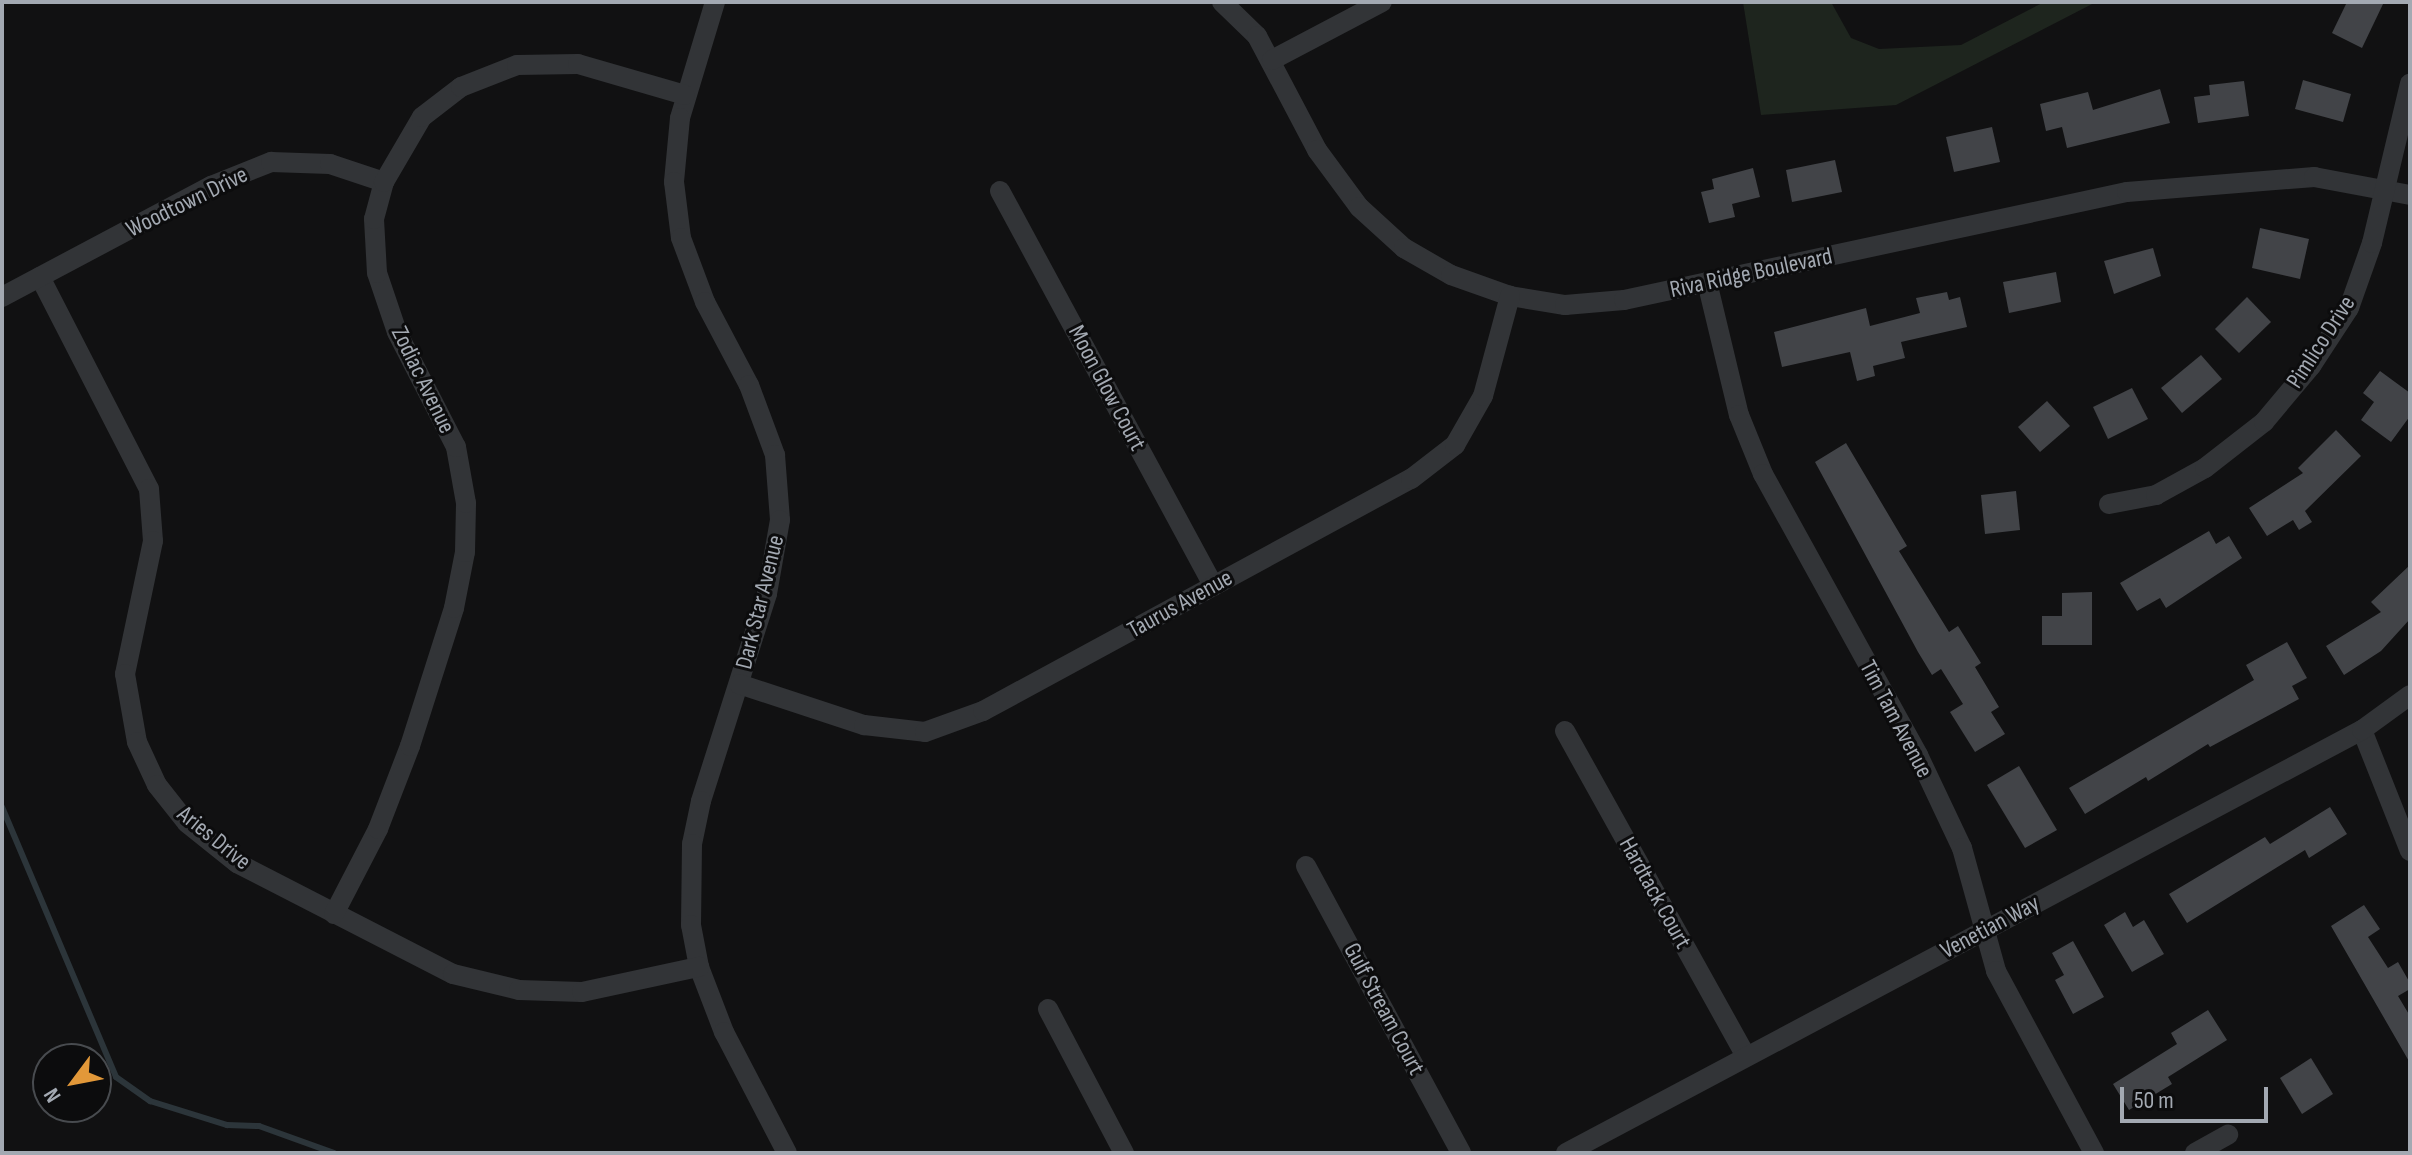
<!DOCTYPE html>
<html>
<head>
<meta charset="utf-8">
<style>
	body { margin:0 }
	#map { position:relative; width:2412px; height:1155px; overflow:hidden; background:#111112; font-family:"Sofia Sans Condensed",sans-serif }
	div>[style] { position:absolute }
	[style*='--x'] { left:calc(var(--x)*1px); top:calc(var(--y)*1px); width:calc(var(--w)*1px); rotate:calc(var(--a)*1deg) }
	.green>* { inset:0; background:#1e251e }
	.stream>* { height:6px; margin:-3px; padding:0 3px; transform-origin:3px; border-radius:3px; background:#2c353a }
	.building>* { inset:0; background:#424448 }
	.minor>* { height:20px; margin:-10px; padding:0 10px; transform-origin:10px; border-radius:10px; background:#323437 }
	span { translate:-50% -50%; white-space:nowrap; text-align:center; line-height:1.15; -webkit-text-stroke:6px #0c0c0d; paint-order:stroke }
	.street-label { font-size:24px; color:#a3a9b2 }
	.frame { position:absolute; inset:0; border:4px solid #a3a9b2; pointer-events:none }
	.north { position:absolute; left:32px; top:1043px; width:80px; height:80px; box-sizing:border-box; background:#0c0c0d; border:2px solid #484b4f; border-radius:50%; rotate:238deg; font-size:22px; font-weight:700; line-height:32px; text-align:center; color:#a3a9b2 }
	.north::after { content:''; display:block; margin:auto; width:28px; height:36px; background:#e29839; clip-path:polygon(50% 0,100% 100%,50% 72%,0 100%) }
	.scale { position:absolute; left:2120px; top:1087px; width:148px; height:36px; box-sizing:border-box; border:4px solid #a3a9b2; border-top:0; padding-left:10px; font-size:24px; line-height:28px; white-space:nowrap; color:#a3a9b2; -webkit-text-stroke:6px #0c0c0d; paint-order:stroke }
</style>
</head>
<body>
<div id="map">
	<div class="green">
		<div style="clip-path:polygon(1743px 2px,1831px 2px,1851px 38px,1879px 49px,1961px 45px,2044px 2px,2096px 2px,1896px 105px,1761px 115px)"></div>
	</div>
	<div class="stream">
		<div style="--x:2;--y:807;--w:293;--a:67.1"></div>
		<div style="--x:116;--y:1077;--w:42;--a:35.2"></div>
		<div style="--x:150;--y:1101;--w:81;--a:17.3"></div>
		<div style="--x:227;--y:1125;--w:32;--a:2"></div>
		<div style="--x:259;--y:1126;--w:80;--a:19.8"></div>
	</div>
	<div class="building">
		<div style="clip-path:polygon(2347px 2px,2384px 2px,2362px 48px,2332px 33px)"></div>
		<div style="clip-path:polygon(2303px 80px,2351px 94px,2343px 122px,2295px 109px)"></div>
		<div style="clip-path:polygon(2244px 81px,2249px 116px,2198px 123px,2194px 97px,2210px 95px,2209px 85px)"></div>
		<div style="clip-path:polygon(2160px 89px,2170px 123px,2067px 148px,2062px 127px,2046px 131px,2040px 104px,2088px 92px,2093px 110px)"></div>
		<div style="clip-path:polygon(1992px 127px,2000px 162px,1954px 172px,1946px 137px)"></div>
		<div style="clip-path:polygon(1835px 160px,1842px 192px,1792px 202px,1786px 170px)"></div>
		<div style="clip-path:polygon(1753px 168px,1760px 197px,1732px 204px,1735px 217px,1709px 223px,1701px 192px,1714px 189px,1712px 179px)"></div>
		<div style="clip-path:polygon(2260px 228px,2309px 239px,2300px 279px,2252px 268px)"></div>
		<div style="clip-path:polygon(2153px 248px,2161px 276px,2114px 294px,2104px 261px)"></div>
		<div style="clip-path:polygon(2056px 272px,2061px 302px,2009px 313px,2003px 282px)"></div>
		<div style="clip-path:polygon(1947px 292px,1949px 300px,1960px 297px,1967px 327px,1901px 342px,1905px 358px,1873px 366px,1875px 376px,1857px 381px,1850px 352px,1782px 367px,1774px 332px,1866px 308px,1870px 326px,1920px 313px,1916px 298px)"></div>
		<div style="clip-path:polygon(2247px 297px,2271px 322px,2239px 353px,2215px 329px)"></div>
		<div style="clip-path:polygon(2201px 355px,2222px 379px,2182px 413px,2161px 388px)"></div>
		<div style="clip-path:polygon(2380px 371px,2410px 393px,2410px 416px,2391px 442px,2361px 420px,2374px 402px,2363px 393px)"></div>
		<div style="clip-path:polygon(2132px 388px,2148px 419px,2108px 439px,2093px 407px)"></div>
		<div style="clip-path:polygon(2047px 401px,2070px 426px,2040px 452px,2018px 427px)"></div>
		<div style="clip-path:polygon(2336px 430px,2361px 456px,2305px 511px,2312px 522px,2299px 530px,2293px 520px,2267px 536px,2249px 508px,2303px 473px,2298px 468px)"></div>
		<div style="clip-path:polygon(1846px 443px,1907px 546px,1899px 551px,1949px 632px,1958px 626px,1981px 663px,1975px 667px,1999px 707px,1991px 712px,2005px 734px,1975px 752px,1950px 712px,1963px 704px,1941px 669px,1932px 675px,1918px 652px,1815px 462px)"></div>
		<div style="clip-path:polygon(2016px 491px,2020px 530px,1985px 534px,1981px 495px)"></div>
		<div style="clip-path:polygon(2209px 531px,2216px 544px,2229px 536px,2242px 558px,2166px 608px,2160px 598px,2137px 611px,2120px 583px)"></div>
		<div style="clip-path:polygon(2410px 565px,2410px 619px,2381px 651px,2344px 675px,2326px 646px,2381px 612px,2371px 602px)"></div>
		<div style="clip-path:polygon(2092px 592px,2092px 645px,2042px 645px,2042px 616px,2062px 616px,2062px 593px)"></div>
		<div style="clip-path:polygon(2287px 642px,2307px 678px,2292px 686px,2299px 699px,2210px 747px,2208px 744px,2148px 781px,2146px 777px,2085px 814px,2069px 788px,2254px 680px,2246px 665px)"></div>
		<div style="clip-path:polygon(2019px 766px,2057px 830px,2025px 848px,1987px 785px)"></div>
		<div style="clip-path:polygon(2330px 807px,2347px 834px,2309px 858px,2305px 850px,2187px 923px,2169px 894px,2265px 837px,2270px 844px)"></div>
		<div style="clip-path:polygon(2364px 905px,2380px 929px,2368px 937px,2388px 968px,2398px 962px,2410px 983px,2410px 989px,2398px 996px,2410px 1016px,2410px 1063px,2331px 926px)"></div>
		<div style="clip-path:polygon(2125px 912px,2133px 927px,2144px 920px,2164px 954px,2132px 972px,2104px 925px)"></div>
		<div style="clip-path:polygon(2073px 941px,2104px 997px,2073px 1014px,2055px 980px,2064px 975px,2052px 953px)"></div>
		<div style="clip-path:polygon(2208px 1010px,2227px 1040px,2168px 1077px,2172px 1084px,2129px 1110px,2113px 1084px,2177px 1044px,2171px 1033px)"></div>
		<div style="clip-path:polygon(2311px 1058px,2333px 1094px,2302px 1114px,2280px 1078px)"></div>
	</div>
	<div class="minor">
		<div style="--x:715;--y:2;--w:121;--a:106.8"></div>
		<div style="--x:680;--y:118;--w:64;--a:95.4"></div>
		<div style="--x:674;--y:182;--w:56;--a:82.9"></div>
		<div style="--x:681;--y:238;--w:68;--a:69.4"></div>
		<div style="--x:705;--y:302;--w:94;--a:62.1"></div>
		<div style="--x:749;--y:385;--w:75;--a:69.6"></div>
		<div style="--x:775;--y:455;--w:65;--a:85.6"></div>
		<div style="--x:780;--y:520;--w:75;--a:100"></div>
		<div style="--x:767;--y:594;--w:217;--a:107.7"></div>
		<div style="--x:701;--y:801;--w:44;--a:101.8"></div>
		<div style="--x:692;--y:844;--w:81;--a:90.7"></div>
		<div style="--x:691;--y:925;--w:43;--a:79.2"></div>
		<div style="--x:699;--y:967;--w:70;--a:69"></div>
		<div style="--x:724;--y:1032;--w:136;--a:62.5"></div>
		<div style="--x:1222;--y:2;--w:49;--a:44.2"></div>
		<div style="--x:1257;--y:36;--w:129;--a:62.2"></div>
		<div style="--x:1317;--y:150;--w:71;--a:53.6"></div>
		<div style="--x:1359;--y:207;--w:61;--a:42.3"></div>
		<div style="--x:1404;--y:248;--w:54;--a:29.9"></div>
		<div style="--x:1451;--y:275;--w:63;--a:19.6"></div>
		<div style="--x:1510;--y:296;--w:56;--a:9.3"></div>
		<div style="--x:1565;--y:305;--w:59;--a:-4.8"></div>
		<div style="--x:1624;--y:300;--w:514;--a:-12.12"></div>
		<div style="--x:2127;--y:192;--w:188;--a:-4.6"></div>
		<div style="--x:2314;--y:177;--w:98;--a:10.6"></div>
		<div style="--x:1272;--y:60;--w:124;--a:-27.8"></div>
		<div style="--x:1000;--y:191;--w:449;--a:61.6"></div>
		<div style="--x:40;--y:277;--w:238;--a:62.8"></div>
		<div style="--x:149;--y:489;--w:52;--a:85.6"></div>
		<div style="--x:153;--y:541;--w:136;--a:101.9"></div>
		<div style="--x:125;--y:674;--w:69;--a:80"></div>
		<div style="--x:137;--y:742;--w:47;--a:65.1"></div>
		<div style="--x:157;--y:785;--w:48;--a:51.7"></div>
		<div style="--x:187;--y:823;--w:64;--a:38.7"></div>
		<div style="--x:237;--y:863;--w:243;--a:27.2"></div>
		<div style="--x:453;--y:974;--w:68;--a:13.6"></div>
		<div style="--x:519;--y:990;--w:63;--a:1.8"></div>
		<div style="--x:582;--y:992;--w:120;--a:-12.1"></div>
		<div style="--x:1707;--y:282;--w:137;--a:76.5"></div>
		<div style="--x:1739;--y:415;--w:64;--a:67.9"></div>
		<div style="--x:1763;--y:474;--w:321;--a:61.1"></div>
		<div style="--x:1918;--y:755;--w:103;--a:64.7"></div>
		<div style="--x:1962;--y:848;--w:128;--a:74.5"></div>
		<div style="--x:1996;--y:971;--w:207;--a:61.7"></div>
		<div style="--x:2;--y:297;--w:237;--a:-28"></div>
		<div style="--x:211;--y:186;--w:65;--a:-21.8"></div>
		<div style="--x:271;--y:162;--w:59;--a:1.9"></div>
		<div style="--x:330;--y:164;--w:57;--a:18.4"></div>
		<div style="--x:2109;--y:504;--w:48;--a:-10.8"></div>
		<div style="--x:2156;--y:495;--w:56;--a:-28.9"></div>
		<div style="--x:2205;--y:468;--w:75;--a:-37.9"></div>
		<div style="--x:2264;--y:422;--w:73;--a:-50"></div>
		<div style="--x:2311;--y:366;--w:69;--a:-56.8"></div>
		<div style="--x:2349;--y:308;--w:69;--a:-70.5"></div>
		<div style="--x:2372;--y:243;--w:164;--a:-76.6"></div>
		<div style="--x:739;--y:684;--w:132;--a:18.2"></div>
		<div style="--x:864;--y:725;--w:61;--a:6.5"></div>
		<div style="--x:925;--y:732;--w:62;--a:-19.9"></div>
		<div style="--x:983;--y:711;--w:487;--a:-28.5"></div>
		<div style="--x:1411;--y:479;--w:56;--a:-37.7"></div>
		<div style="--x:1455;--y:445;--w:56;--a:-60.3"></div>
		<div style="--x:1483;--y:396;--w:104;--a:-74.9"></div>
		<div style="--x:2362;--y:730;--w:130;--a:68.4"></div>
		<div style="--x:1565;--y:731;--w:372;--a:60.9"></div>
		<div style="--x:1306;--y:866;--w:326;--a:61.6"></div>
		<div style="--x:334;--y:914;--w:96;--a:-62.6"></div>
		<div style="--x:378;--y:829;--w:89;--a:-68.9"></div>
		<div style="--x:410;--y:746;--w:145;--a:-72.3"></div>
		<div style="--x:454;--y:608;--w:57;--a:-78.9"></div>
		<div style="--x:465;--y:552;--w:49;--a:-88.8"></div>
		<div style="--x:466;--y:503;--w:57;--a:-100.1"></div>
		<div style="--x:456;--y:447;--w:129;--a:-117.2"></div>
		<div style="--x:397;--y:332;--w:62;--a:-108.7"></div>
		<div style="--x:377;--y:273;--w:54;--a:-93.2"></div>
		<div style="--x:374;--y:219;--w:38;--a:-75"></div>
		<div style="--x:384;--y:182;--w:75;--a:-59.7"></div>
		<div style="--x:422;--y:117;--w:49;--a:-37.6"></div>
		<div style="--x:461;--y:87;--w:60;--a:-21.4"></div>
		<div style="--x:517;--y:65;--w:61;--a:-0.9"></div>
		<div style="--x:578;--y:64;--w:111;--a:16.2"></div>
		<div style="--x:1048;--y:1009;--w:163;--a:62.2"></div>
		<div style="--x:1566;--y:1153;--w:901;--a:-27.99"></div>
		<div style="--x:2362;--y:730;--w:59;--a:-36.1"></div>
		<div style="--x:2195;--y:1153;--w:38;--a:-29"></div>
	</div>
	<div class="street-label">
		<span style="left:187px;top:202px;rotate:-26deg">Woodtown Drive</span>
		<span style="left:1751px;top:273px;rotate:-12deg">Riva Ridge Boulevard</span>
		<span style="left:2321px;top:342px;rotate:-57deg">Pimlico Drive</span>
		<span style="left:423px;top:380px;rotate:64deg">Zodiac Avenue</span>
		<span style="left:1107px;top:388px;rotate:62deg">Moon Glow Court</span>
		<span style="left:760px;top:602px;rotate:-76deg">Dark Star Avenue</span>
		<span style="left:1180px;top:604px;rotate:-29deg">Taurus Avenue</span>
		<span style="left:1896px;top:719px;rotate:62deg">Tim Tam Avenue</span>
		<span style="left:214px;top:838px;rotate:39deg">Aries Drive</span>
		<span style="left:1655px;top:893px;rotate:61deg">Hardtack Court</span>
		<span style="left:1990px;top:927px;rotate:-28deg">Venetian Way</span>
		<span style="left:1384px;top:1009px;rotate:62deg">Gulf Stream Court</span>
	</div>
	<div class="frame"></div>
	<div class="north">N</div>
	<div class="scale">50 m</div>
</div>
</body>
</html>
